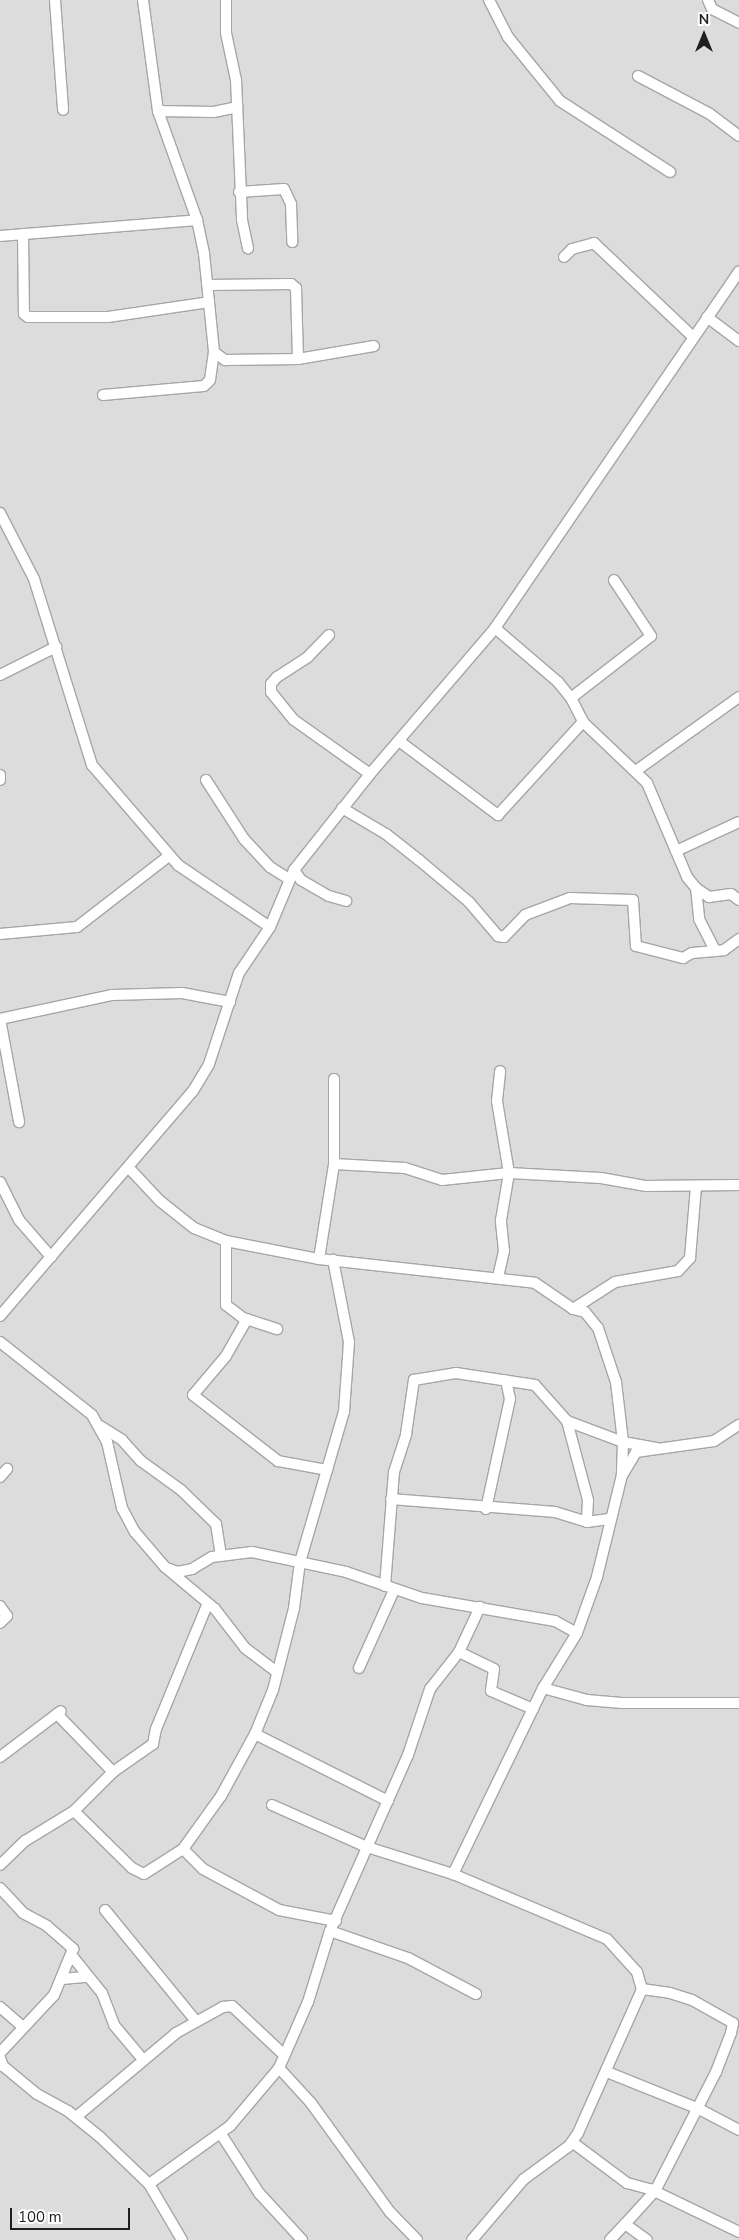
<!DOCTYPE html>
<html>
<head>
<meta charset="utf-8">
<style>
	body { margin:0 }
	#map { position:relative; width:739px; height:2240px; overflow:hidden; background:#f0ece4; font-family:"Nunito Sans",sans-serif }
	div>[style] { position:absolute }
	[style*='--x'] { left:calc(var(--x)*1px); top:calc(var(--y)*1px); width:calc(var(--w)*1px); rotate:calc(var(--a)*1deg) }
	.residential>* { inset:0; background:#dddcdc }
	.roads { filter:drop-shadow(1px 0 #a6a6a6) drop-shadow(-1px 0 #a6a6a6) drop-shadow(0 1px #a6a6a6) drop-shadow(0 -1px #a6a6a6) }
	.minor>* { height:10px; margin:-5px; padding:0 5px; transform-origin:5px; border-radius:5px; background:#fff }
	span { translate:-50% -50%; white-space:nowrap; text-align:center; line-height:1.15; -webkit-text-stroke:4.5px #fff; paint-order:stroke }
	.north { position:absolute; left:679px; top:10px; width:50px; height:50px; -webkit-text-stroke:4px #fff; paint-order:stroke; rotate:0deg; font-size:14px; font-weight:700; line-height:20px; text-align:center; color:#1f1f1f }
	.north::after { content:''; display:block; margin:auto; width:18px; height:22px; background:#1f1f1f; clip-path:polygon(50% 0,100% 100%,50% 72%,0 100%) }
	.scale { position:absolute; left:10px; top:2208px; width:120px; height:22px; box-sizing:border-box; border:2px solid #1f1f1f; border-top:0; padding-left:6px; font-size:15px; line-height:18px; white-space:nowrap; color:#1f1f1f; -webkit-text-stroke:4px #fff; paint-order:stroke }
</style>
</head>
<body>
<div id="map">
	<div class="residential">
		<div style="clip-path:polygon(0 0,739px 0,739px 2240px,0 2240px)"></div>
	</div>
	<div class="roads">
		<div class="minor">
			<div style="--x:55;--y:0;--w:110;--a:85.8"></div>
			<div style="--x:143;--y:0;--w:112;--a:82.3"></div>
			<div style="--x:158;--y:111;--w:116;--a:70.3"></div>
			<div style="--x:197;--y:220;--w:34;--a:78"></div>
			<div style="--x:204;--y:253;--w:100;--a:84.2"></div>
			<div style="--x:226;--y:0;--w:33;--a:90"></div>
			<div style="--x:226;--y:33;--w:48;--a:78"></div>
			<div style="--x:236;--y:80;--w:140;--a:87.5"></div>
			<div style="--x:242;--y:220;--w:29;--a:78"></div>
			<div style="--x:489;--y:0;--w:42;--a:62.8"></div>
			<div style="--x:508;--y:37;--w:82;--a:50.9"></div>
			<div style="--x:560;--y:101;--w:131;--a:32.8"></div>
			<div style="--x:708;--y:0;--w:10;--a:66"></div>
			<div style="--x:712;--y:9;--w:30;--a:27"></div>
			<div style="--x:638;--y:76;--w:81;--a:27.8"></div>
			<div style="--x:710;--y:114;--w:36;--a:37"></div>
			<div style="--x:158;--y:111;--w:56;--a:1"></div>
			<div style="--x:214;--y:112;--w:24;--a:-12"></div>
			<div style="--x:239;--y:192;--w:45;--a:-3.8"></div>
			<div style="--x:284;--y:189;--w:17;--a:65"></div>
			<div style="--x:291;--y:204;--w:38;--a:88"></div>
			<div style="--x:23;--y:234;--w:80;--a:89.3"></div>
			<div style="--x:24;--y:314;--w:5;--a:37"></div>
			<div style="--x:28;--y:317;--w:80;--a:0"></div>
			<div style="--x:108;--y:317;--w:102;--a:-8.4"></div>
			<div style="--x:0;--y:236;--w:198;--a:-4.6"></div>
			<div style="--x:564;--y:257;--w:11;--a:-45"></div>
			<div style="--x:572;--y:249;--w:23;--a:-15"></div>
			<div style="--x:594;--y:243;--w:135;--a:43.5"></div>
			<div style="--x:209;--y:285;--w:82;--a:-0.7"></div>
			<div style="--x:291;--y:284;--w:6;--a:39"></div>
			<div style="--x:296;--y:288;--w:71;--a:88.4"></div>
			<div style="--x:707;--y:317;--w:40;--a:37"></div>
			<div style="--x:103;--y:395;--w:101;--a:-5.1"></div>
			<div style="--x:204;--y:386;--w:8;--a:-45"></div>
			<div style="--x:210;--y:380;--w:28;--a:-82"></div>
			<div style="--x:214;--y:352;--w:14;--a:36"></div>
			<div style="--x:225;--y:360;--w:73;--a:-0.8"></div>
			<div style="--x:298;--y:359;--w:77;--a:-9.7"></div>
			<div style="--x:0;--y:513;--w:74;--a:62.7"></div>
			<div style="--x:34;--y:579;--w:195;--a:72.7"></div>
			<div style="--x:92;--y:765;--w:132;--a:49.3"></div>
			<div style="--x:178;--y:865;--w:111;--a:34"></div>
			<div style="--x:495;--y:628;--w:83;--a:40.6"></div>
			<div style="--x:558;--y:682;--w:21;--a:51"></div>
			<div style="--x:571;--y:698;--w:27;--a:63"></div>
			<div style="--x:583;--y:722;--w:88;--a:43.6"></div>
			<div style="--x:647;--y:783;--w:102;--a:66.9"></div>
			<div style="--x:687;--y:877;--w:14;--a:51"></div>
			<div style="--x:696;--y:888;--w:16;--a:35"></div>
			<div style="--x:709;--y:897;--w:22;--a:-8"></div>
			<div style="--x:731;--y:894;--w:10;--a:37"></div>
			<div style="--x:329;--y:635;--w:30;--a:134"></div>
			<div style="--x:308;--y:657;--w:37;--a:147"></div>
			<div style="--x:277;--y:677;--w:9;--a:131"></div>
			<div style="--x:271;--y:684;--w:8;--a:90"></div>
			<div style="--x:271;--y:692;--w:36;--a:51"></div>
			<div style="--x:294;--y:720;--w:93;--a:35.4"></div>
			<div style="--x:0;--y:675;--w:63;--a:-26.6"></div>
			<div style="--x:571;--y:698;--w:101;--a:-37.8"></div>
			<div style="--x:651;--y:636;--w:67;--a:-123.5"></div>
			<div style="--x:399;--y:741;--w:124;--a:36.8"></div>
			<div style="--x:498;--y:815;--w:126;--a:-47.6"></div>
			<div style="--x:637;--y:770;--w:125;--a:-35.6"></div>
			<div style="--x:0;--y:775;--w:5;--a:90"></div>
			<div style="--x:206;--y:780;--w:70;--a:57.2"></div>
			<div style="--x:244;--y:839;--w:38;--a:47"></div>
			<div style="--x:270;--y:867;--w:22;--a:32"></div>
			<div style="--x:342;--y:808;--w:51;--a:30.6"></div>
			<div style="--x:386;--y:834;--w:42;--a:38.2"></div>
			<div style="--x:419;--y:860;--w:65;--a:40"></div>
			<div style="--x:469;--y:902;--w:45;--a:49.5"></div>
			<div style="--x:498;--y:936;--w:6;--a:9"></div>
			<div style="--x:504;--y:937;--w:30;--a:-46"></div>
			<div style="--x:525;--y:915;--w:48;--a:-20.7"></div>
			<div style="--x:570;--y:898;--w:63;--a:1.8"></div>
			<div style="--x:633;--y:900;--w:46;--a:86.3"></div>
			<div style="--x:636;--y:946;--w:49;--a:14.3"></div>
			<div style="--x:683;--y:958;--w:10;--a:-29"></div>
			<div style="--x:692;--y:953;--w:32;--a:-5"></div>
			<div style="--x:724;--y:950;--w:19;--a:-36"></div>
			<div style="--x:676;--y:851;--w:69;--a:-24.7"></div>
			<div style="--x:294;--y:870;--w:12;--a:55"></div>
			<div style="--x:301;--y:880;--w:32;--a:30"></div>
			<div style="--x:329;--y:896;--w:18;--a:16"></div>
			<div style="--x:696;--y:888;--w:31;--a:84"></div>
			<div style="--x:699;--y:919;--w:36;--a:63"></div>
			<div style="--x:0;--y:934;--w:77;--a:-5.2"></div>
			<div style="--x:77;--y:927;--w:116;--a:-37.7"></div>
			<div style="--x:0;--y:1019;--w:115;--a:-12.1"></div>
			<div style="--x:112;--y:995;--w:70;--a:-1.6"></div>
			<div style="--x:182;--y:993;--w:49;--a:10.6"></div>
			<div style="--x:0;--y:1019;--w:105;--a:79.5"></div>
			<div style="--x:334;--y:1164;--w:71;--a:3.2"></div>
			<div style="--x:405;--y:1168;--w:39;--a:18"></div>
			<div style="--x:442;--y:1180;--w:67;--a:-6"></div>
			<div style="--x:509;--y:1173;--w:92;--a:3.1"></div>
			<div style="--x:601;--y:1178;--w:46;--a:10.1"></div>
			<div style="--x:646;--y:1186;--w:93;--a:-0.6"></div>
			<div style="--x:129;--y:1168;--w:45;--a:46.8"></div>
			<div style="--x:160;--y:1201;--w:43;--a:38.5"></div>
			<div style="--x:194;--y:1228;--w:35;--a:22"></div>
			<div style="--x:226;--y:1241;--w:95;--a:11"></div>
			<div style="--x:319;--y:1259;--w:217;--a:6.3"></div>
			<div style="--x:535;--y:1283;--w:46;--a:34.4"></div>
			<div style="--x:573;--y:1309;--w:12;--a:14"></div>
			<div style="--x:585;--y:1312;--w:21;--a:51"></div>
			<div style="--x:598;--y:1328;--w:57;--a:71.6"></div>
			<div style="--x:616;--y:1382;--w:60;--a:83.3"></div>
			<div style="--x:623;--y:1442;--w:33;--a:92"></div>
			<div style="--x:622;--y:1475;--w:105;--a:103.8"></div>
			<div style="--x:597;--y:1577;--w:59;--a:109.7"></div>
			<div style="--x:577;--y:1633;--w:65;--a:121.7"></div>
			<div style="--x:543;--y:1688;--w:207;--a:115.8"></div>
			<div style="--x:0;--y:1182;--w:42;--a:63.4"></div>
			<div style="--x:19;--y:1220;--w:49;--a:49.1"></div>
			<div style="--x:226;--y:1241;--w:64;--a:90"></div>
			<div style="--x:226;--y:1305;--w:21;--a:37"></div>
			<div style="--x:243;--y:1318;--w:36;--a:18"></div>
			<div style="--x:319;--y:1259;--w:96;--a:-81"></div>
			<div style="--x:334;--y:1164;--w:85;--a:-90"></div>
			<div style="--x:498;--y:1277;--w:27;--a:-77"></div>
			<div style="--x:504;--y:1251;--w:31;--a:-96"></div>
			<div style="--x:501;--y:1220;--w:48;--a:-80.3"></div>
			<div style="--x:509;--y:1173;--w:73;--a:-99.5"></div>
			<div style="--x:497;--y:1101;--w:30;--a:-84"></div>
			<div style="--x:573;--y:1309;--w:50;--a:-32.7"></div>
			<div style="--x:615;--y:1282;--w:64;--a:-9.9"></div>
			<div style="--x:678;--y:1271;--w:18;--a:-47"></div>
			<div style="--x:690;--y:1258;--w:71;--a:-85.2"></div>
			<div style="--x:0;--y:1316;--w:296;--a:-49.4"></div>
			<div style="--x:193;--y:1091;--w:31;--a:-59"></div>
			<div style="--x:209;--y:1064;--w:96;--a:-71.8"></div>
			<div style="--x:239;--y:973;--w:55;--a:-56"></div>
			<div style="--x:270;--y:927;--w:62;--a:-67.2"></div>
			<div style="--x:294;--y:870;--w:122;--a:-51.6"></div>
			<div style="--x:370;--y:774;--w:192;--a:-49.4"></div>
			<div style="--x:495;--y:628;--w:432;--a:-55.6"></div>
			<div style="--x:247;--y:1319;--w:43;--a:119.6"></div>
			<div style="--x:226;--y:1356;--w:51;--a:130.2"></div>
			<div style="--x:193;--y:1395;--w:108;--a:37.8"></div>
			<div style="--x:278;--y:1461;--w:50;--a:10.4"></div>
			<div style="--x:0;--y:1342;--w:117;--a:38.4"></div>
			<div style="--x:92;--y:1415;--w:31;--a:61"></div>
			<div style="--x:107;--y:1442;--w:68;--a:77.2"></div>
			<div style="--x:122;--y:1508;--w:27;--a:62"></div>
			<div style="--x:135;--y:1532;--w:46;--a:49.4"></div>
			<div style="--x:165;--y:1567;--w:65;--a:40"></div>
			<div style="--x:215;--y:1609;--w:49;--a:52.4"></div>
			<div style="--x:245;--y:1648;--w:39;--a:37"></div>
			<div style="--x:567;--y:1421;--w:82;--a:75.1"></div>
			<div style="--x:588;--y:1500;--w:22;--a:93"></div>
			<div style="--x:100;--y:1426;--w:26;--a:32"></div>
			<div style="--x:122;--y:1440;--w:28;--a:48"></div>
			<div style="--x:141;--y:1461;--w:49;--a:35.9"></div>
			<div style="--x:181;--y:1490;--w:49;--a:44.2"></div>
			<div style="--x:216;--y:1524;--w:32;--a:81"></div>
			<div style="--x:623;--y:1474;--w:26;--a:-59"></div>
			<div style="--x:636;--y:1452;--w:79;--a:-8"></div>
			<div style="--x:714;--y:1441;--w:30;--a:-33"></div>
			<div style="--x:0;--y:1477;--w:11;--a:-49"></div>
			<div style="--x:391;--y:1499;--w:165;--a:4.5"></div>
			<div style="--x:555;--y:1512;--w:34;--a:17"></div>
			<div style="--x:587;--y:1522;--w:22;--a:-8"></div>
			<div style="--x:486;--y:1509;--w:113;--a:-77.7"></div>
			<div style="--x:510;--y:1399;--w:19;--a:-102"></div>
			<div style="--x:170;--y:1569;--w:8;--a:23"></div>
			<div style="--x:177;--y:1572;--w:15;--a:-11"></div>
			<div style="--x:192;--y:1569;--w:23;--a:-31"></div>
			<div style="--x:212;--y:1557;--w:40;--a:-7.1"></div>
			<div style="--x:252;--y:1552;--w:96;--a:12"></div>
			<div style="--x:346;--y:1572;--w:80;--a:18.9"></div>
			<div style="--x:422;--y:1598;--w:135;--a:9.8"></div>
			<div style="--x:555;--y:1621;--w:25;--a:29"></div>
			<div style="--x:385;--y:1586;--w:114;--a:-85.5"></div>
			<div style="--x:394;--y:1472;--w:40;--a:-72"></div>
			<div style="--x:406;--y:1434;--w:55;--a:-81.6"></div>
			<div style="--x:414;--y:1380;--w:43;--a:-9.5"></div>
			<div style="--x:456;--y:1373;--w:80;--a:8.6"></div>
			<div style="--x:535;--y:1385;--w:48;--a:48.4"></div>
			<div style="--x:567;--y:1421;--w:60;--a:20.6"></div>
			<div style="--x:623;--y:1442;--w:34;--a:10"></div>
			<div style="--x:0;--y:1606;--w:12;--a:55"></div>
			<div style="--x:7;--y:1616;--w:10;--a:135"></div>
			<div style="--x:459;--y:1652;--w:39;--a:26"></div>
			<div style="--x:494;--y:1669;--w:22;--a:98"></div>
			<div style="--x:491;--y:1691;--w:46;--a:23.2"></div>
			<div style="--x:359;--y:1668;--w:85;--a:-65.8"></div>
			<div style="--x:543;--y:1688;--w:46;--a:15.3"></div>
			<div style="--x:587;--y:1700;--w:35;--a:5"></div>
			<div style="--x:622;--y:1703;--w:117;--a:0"></div>
			<div style="--x:57;--y:1714;--w:81;--a:46"></div>
			<div style="--x:255;--y:1734;--w:149;--a:26.7"></div>
			<div style="--x:0;--y:1757;--w:76;--a:-37"></div>
			<div style="--x:272;--y:1805;--w:104;--a:23.9"></div>
			<div style="--x:367;--y:1847;--w:90;--a:17.4"></div>
			<div style="--x:453;--y:1874;--w:167;--a:22.9"></div>
			<div style="--x:607;--y:1939;--w:45;--a:47.7"></div>
			<div style="--x:637;--y:1972;--w:18;--a:74"></div>
			<div style="--x:74;--y:1811;--w:81;--a:44.5"></div>
			<div style="--x:132;--y:1868;--w:13;--a:27"></div>
			<div style="--x:144;--y:1874;--w:46;--a:-32.7"></div>
			<div style="--x:183;--y:1849;--w:65;--a:-54.4"></div>
			<div style="--x:221;--y:1796;--w:71;--a:-61.3"></div>
			<div style="--x:255;--y:1734;--w:48;--a:-67.8"></div>
			<div style="--x:273;--y:1690;--w:85;--a:-75.6"></div>
			<div style="--x:294;--y:1608;--w:46;--a:-82.6"></div>
			<div style="--x:300;--y:1562;--w:156;--a:-73.7"></div>
			<div style="--x:344;--y:1412;--w:70;--a:-85.9"></div>
			<div style="--x:349;--y:1342;--w:84;--a:-101"></div>
			<div style="--x:183;--y:1849;--w:28;--a:45"></div>
			<div style="--x:203;--y:1869;--w:86;--a:28.3"></div>
			<div style="--x:279;--y:1910;--w:58;--a:10.9"></div>
			<div style="--x:0;--y:1865;--w:35;--a:-44"></div>
			<div style="--x:25;--y:1841;--w:57;--a:-31.5"></div>
			<div style="--x:74;--y:1811;--w:55;--a:-45"></div>
			<div style="--x:113;--y:1772;--w:49;--a:-35"></div>
			<div style="--x:153;--y:1744;--w:15;--a:-79"></div>
			<div style="--x:156;--y:1729;--w:134;--a:-67.6"></div>
			<div style="--x:0;--y:1888;--w:34;--a:47"></div>
			<div style="--x:23;--y:1913;--w:27;--a:28"></div>
			<div style="--x:47;--y:1926;--w:35;--a:41"></div>
			<div style="--x:73;--y:1949;--w:50;--a:112.4"></div>
			<div style="--x:54;--y:1995;--w:79;--a:133"></div>
			<div style="--x:105;--y:1910;--w:144;--a:50.7"></div>
			<div style="--x:330;--y:1931;--w:83;--a:19.1"></div>
			<div style="--x:408;--y:1958;--w:77;--a:27.9"></div>
			<div style="--x:72;--y:1956;--w:48;--a:51"></div>
			<div style="--x:102;--y:1993;--w:34;--a:69"></div>
			<div style="--x:114;--y:2025;--w:40;--a:50"></div>
			<div style="--x:62;--y:1979;--w:25;--a:-5"></div>
			<div style="--x:0;--y:2007;--w:29;--a:41"></div>
			<div style="--x:0;--y:2058;--w:9;--a:69"></div>
			<div style="--x:3;--y:2066;--w:44;--a:39.5"></div>
			<div style="--x:37;--y:2094;--w:35;--a:29"></div>
			<div style="--x:68;--y:2111;--w:41;--a:39.1"></div>
			<div style="--x:100;--y:2137;--w:68;--a:43.8"></div>
			<div style="--x:149;--y:2184;--w:65;--a:59.5"></div>
			<div style="--x:279;--y:2068;--w:47;--a:47.6"></div>
			<div style="--x:311;--y:2103;--w:135;--a:54.1"></div>
			<div style="--x:390;--y:2212;--w:39;--a:46"></div>
			<div style="--x:607;--y:2072;--w:99;--a:21.9"></div>
			<div style="--x:699;--y:2109;--w:45;--a:27.7"></div>
			<div style="--x:76;--y:2117;--w:131;--a:-40"></div>
			<div style="--x:176;--y:2033;--w:54;--a:-29"></div>
			<div style="--x:223;--y:2007;--w:9;--a:-6"></div>
			<div style="--x:232;--y:2006;--w:69;--a:43.2"></div>
			<div style="--x:221;--y:2134;--w:70;--a:57.2"></div>
			<div style="--x:259;--y:2193;--w:64;--a:47.5"></div>
			<div style="--x:572;--y:2142;--w:69;--a:36.7"></div>
			<div style="--x:627;--y:2183;--w:24;--a:15"></div>
			<div style="--x:650;--y:2189;--w:99;--a:25.8"></div>
			<div style="--x:149;--y:2184;--w:100;--a:-35.6"></div>
			<div style="--x:230;--y:2126;--w:76;--a:-49.8"></div>
			<div style="--x:279;--y:2068;--w:72;--a:-66.3"></div>
			<div style="--x:308;--y:2002;--w:74;--a:-72.8"></div>
			<div style="--x:330;--y:1931;--w:193;--a:-66.1"></div>
			<div style="--x:408;--y:1755;--w:70;--a:-71.6"></div>
			<div style="--x:430;--y:1689;--w:47;--a:-51.9"></div>
			<div style="--x:459;--y:1652;--w:50;--a:-65"></div>
			<div style="--x:472;--y:2240;--w:80;--a:-49.6"></div>
			<div style="--x:524;--y:2179;--w:56;--a:-36.3"></div>
			<div style="--x:569;--y:2146;--w:16;--a:-55"></div>
			<div style="--x:578;--y:2133;--w:158;--a:-66"></div>
			<div style="--x:642;--y:1989;--w:28;--a:8"></div>
			<div style="--x:670;--y:1993;--w:23;--a:18"></div>
			<div style="--x:692;--y:2000;--w:47;--a:29.3"></div>
			<div style="--x:733;--y:2023;--w:10;--a:101"></div>
			<div style="--x:731;--y:2033;--w:42;--a:111"></div>
			<div style="--x:716;--y:2072;--w:134;--a:117.1"></div>
			<div style="--x:655;--y:2191;--w:45;--a:132.3"></div>
			<div style="--x:610;--y:2240;--w:22;--a:-47"></div>
			<div style="--x:625;--y:2224;--w:27;--a:36"></div>
		</div>
	</div>
	<div class="north">N</div>
	<div class="scale">100 m</div>
</div>
</body>
</html>
